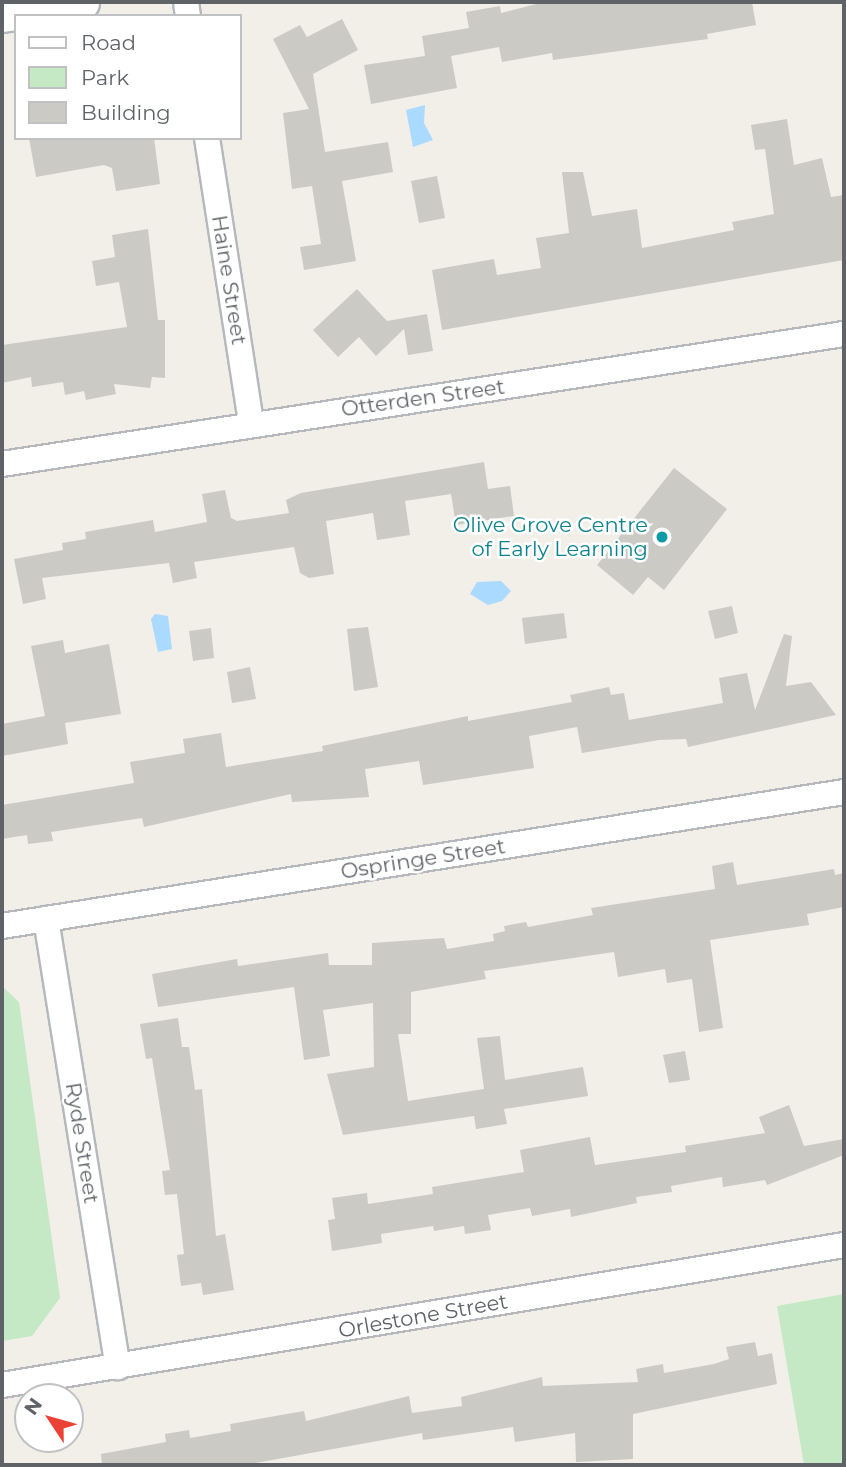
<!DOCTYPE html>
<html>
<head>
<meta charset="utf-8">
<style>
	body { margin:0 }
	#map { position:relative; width:846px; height:1467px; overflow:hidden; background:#f1efe8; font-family:Montserrat,sans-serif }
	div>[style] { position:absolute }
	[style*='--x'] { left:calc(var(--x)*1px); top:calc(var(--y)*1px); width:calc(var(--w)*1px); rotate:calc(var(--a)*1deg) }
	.green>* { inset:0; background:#c5e8c5 }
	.water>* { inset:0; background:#aadaff }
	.building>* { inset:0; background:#cccac5 }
	.roads { filter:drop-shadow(2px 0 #b5b8bc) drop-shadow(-2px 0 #b5b8bc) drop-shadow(0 2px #b5b8bc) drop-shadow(0 -2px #b5b8bc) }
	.street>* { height:24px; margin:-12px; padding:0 12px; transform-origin:12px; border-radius:12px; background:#fff }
	.secondary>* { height:35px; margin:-17.5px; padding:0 17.5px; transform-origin:17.5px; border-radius:17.5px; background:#fff }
	.dots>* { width:19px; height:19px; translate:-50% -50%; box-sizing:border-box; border:4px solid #fff; border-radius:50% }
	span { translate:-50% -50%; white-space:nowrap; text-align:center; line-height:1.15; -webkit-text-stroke:5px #fff; paint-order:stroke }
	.street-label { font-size:21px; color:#5f6368 }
	.culture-label { font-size:21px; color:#0d838f }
	.right { translate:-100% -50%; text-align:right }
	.frame { position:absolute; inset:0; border:4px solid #5f6368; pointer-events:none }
	.legend { position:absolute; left:14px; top:14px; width:228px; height:126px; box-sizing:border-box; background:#fff; border:2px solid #bfc1c3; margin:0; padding:9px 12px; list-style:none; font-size:21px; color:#5f6368 }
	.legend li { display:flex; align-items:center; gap:14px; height:35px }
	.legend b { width:35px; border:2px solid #bfc1c3 }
	.north { position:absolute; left:14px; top:1383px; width:70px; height:70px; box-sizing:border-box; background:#fff; border:2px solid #bfc1c3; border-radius:50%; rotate:306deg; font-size:19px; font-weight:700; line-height:28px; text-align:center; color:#5f6368 }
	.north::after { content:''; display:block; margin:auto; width:24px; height:32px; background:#ea4335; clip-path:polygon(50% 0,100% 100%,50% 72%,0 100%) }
</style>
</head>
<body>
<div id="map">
	<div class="green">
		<div style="clip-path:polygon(2px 986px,19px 1002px,60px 1298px,32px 1336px,2px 1341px)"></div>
		<div style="clip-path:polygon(844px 1294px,844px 1465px,804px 1465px,777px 1306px)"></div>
	</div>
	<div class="water">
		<div style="clip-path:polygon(425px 105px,424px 123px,433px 140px,413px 147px,406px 110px)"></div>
		<div style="clip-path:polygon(501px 581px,511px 591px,502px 601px,488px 605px,470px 594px,477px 582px)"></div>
		<div style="clip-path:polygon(155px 614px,168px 616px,172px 649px,158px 652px,151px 619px)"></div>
	</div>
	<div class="building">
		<div style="clip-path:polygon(544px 2px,752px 2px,756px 25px,707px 34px,708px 39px,553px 60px,552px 53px,502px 62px,499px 47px,451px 56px,457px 88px,371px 104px,364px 65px,425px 56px,422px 36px,469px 28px,466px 12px,500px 6px,501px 13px)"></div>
		<div style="clip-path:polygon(342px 19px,358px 50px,313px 74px,325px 152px,388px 142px,393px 172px,342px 181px,356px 261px,304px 270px,300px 247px,321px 244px,312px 186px,292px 189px,283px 113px,309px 109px,273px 39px,300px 25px,307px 37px)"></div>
		<div style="clip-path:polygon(787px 119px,794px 165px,822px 158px,831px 197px,844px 195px,844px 260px,442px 330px,432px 270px,494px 259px,497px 275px,541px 268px,536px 238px,569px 233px,562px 172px,583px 172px,592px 216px,637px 209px,642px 248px,734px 230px,732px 222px,774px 214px,765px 149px,755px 150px,751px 125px)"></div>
		<div style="clip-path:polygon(29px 138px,154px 138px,160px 184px,116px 191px,112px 168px,104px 165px,36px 177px)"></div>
		<div style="clip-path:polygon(437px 176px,445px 218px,419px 223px,411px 181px)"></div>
		<div style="clip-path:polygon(148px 229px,158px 320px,165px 320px,165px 378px,152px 377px,150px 388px,114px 384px,116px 394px,86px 400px,84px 391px,65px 395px,63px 382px,32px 387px,31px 377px,2px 383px,2px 345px,127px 327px,119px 282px,96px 286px,92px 261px,115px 257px,112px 235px)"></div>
		<div style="clip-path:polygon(357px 289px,387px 321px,427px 314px,433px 351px,408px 355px,404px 329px,376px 356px,359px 337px,338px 357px,313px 330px)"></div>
		<div style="clip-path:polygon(484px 462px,488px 489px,510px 486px,514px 516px,456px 525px,451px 494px,405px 501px,410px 535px,377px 540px,373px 513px,326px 521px,334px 574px,309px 578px,300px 573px,294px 547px,194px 562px,197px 578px,173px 583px,169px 563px,42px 578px,46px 599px,23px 604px,14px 559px,63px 550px,62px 543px,86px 539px,85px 532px,153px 520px,155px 532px,207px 522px,202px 494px,225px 490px,231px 518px,237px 521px,289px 513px,286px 500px,301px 493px)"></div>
		<div style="clip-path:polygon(674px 468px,727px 509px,664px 590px,648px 577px,633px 595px,597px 565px)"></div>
		<div style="clip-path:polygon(732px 606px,738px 633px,715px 639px,708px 611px)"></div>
		<div style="clip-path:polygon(564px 613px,567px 638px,525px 644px,522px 618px)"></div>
		<div style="clip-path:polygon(368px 627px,378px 687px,354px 691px,347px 629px)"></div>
		<div style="clip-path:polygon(211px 628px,214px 658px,193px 661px,189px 631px)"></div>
		<div style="clip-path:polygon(784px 634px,792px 636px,786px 686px,811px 682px,836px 715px,688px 747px,686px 739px,659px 740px,582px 753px,577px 727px,529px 736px,534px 768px,423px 785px,419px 761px,365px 769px,369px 797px,292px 802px,291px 794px,144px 827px,142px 818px,51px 832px,53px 841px,28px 844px,27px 835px,2px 839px,2px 805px,134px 783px,130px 762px,185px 753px,183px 739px,221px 733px,226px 767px,323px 751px,322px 746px,468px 716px,468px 721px,572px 702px,570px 695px,609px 687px,611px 695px,624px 693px,629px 720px,723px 703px,719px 678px,747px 673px,755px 710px)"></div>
		<div style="clip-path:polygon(63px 640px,65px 653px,109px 644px,121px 714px,65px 723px,68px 744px,2px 756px,2px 724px,45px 716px,31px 646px)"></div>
		<div style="clip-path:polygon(250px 667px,256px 699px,232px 703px,227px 672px)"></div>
		<div style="clip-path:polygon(733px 862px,737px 885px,834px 869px,835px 875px,844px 873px,844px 907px,807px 914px,809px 925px,710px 940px,723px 1028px,699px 1032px,692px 979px,667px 983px,665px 969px,618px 977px,614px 952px,484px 971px,486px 979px,411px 992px,411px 1034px,398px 1034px,408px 1101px,484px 1089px,477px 1038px,500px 1036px,505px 1080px,583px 1067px,588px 1096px,504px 1109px,507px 1124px,476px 1129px,474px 1116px,343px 1135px,327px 1074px,374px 1067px,373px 1003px,323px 1010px,330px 1056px,304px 1060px,294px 987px,158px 1007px,152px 974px,237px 959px,238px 966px,328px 953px,329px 965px,372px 965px,372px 943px,444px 938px,447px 949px,494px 941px,493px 934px,505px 931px,504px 926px,526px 922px,528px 927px,593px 915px,591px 908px,715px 889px,712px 866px)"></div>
		<div style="clip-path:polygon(178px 1018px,182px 1047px,189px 1047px,195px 1090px,202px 1089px,216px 1236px,225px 1234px,234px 1290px,203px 1295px,201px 1283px,181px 1286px,177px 1255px,184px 1254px,177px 1194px,165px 1195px,162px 1171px,170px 1170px,152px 1058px,146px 1059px,140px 1024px)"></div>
		<div style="clip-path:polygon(685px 1051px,690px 1080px,669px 1083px,663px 1055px)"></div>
		<div style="clip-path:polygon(789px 1105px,804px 1146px,844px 1139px,844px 1155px,767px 1185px,765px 1180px,723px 1187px,722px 1177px,671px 1186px,672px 1192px,636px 1197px,637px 1203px,571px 1217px,570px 1209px,532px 1216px,530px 1208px,488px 1215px,491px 1230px,465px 1234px,464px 1226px,434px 1231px,433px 1226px,381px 1234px,382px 1243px,332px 1251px,328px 1220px,335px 1219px,332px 1198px,367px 1193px,368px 1204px,433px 1194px,432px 1187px,524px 1172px,520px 1150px,590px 1137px,595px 1165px,686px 1152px,685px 1146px,765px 1133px,759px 1117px)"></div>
		<div style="clip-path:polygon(755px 1342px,758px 1356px,772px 1353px,777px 1384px,633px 1414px,633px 1459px,576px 1462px,575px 1433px,515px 1442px,513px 1427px,423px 1440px,422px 1433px,245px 1465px,102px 1465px,101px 1454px,166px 1442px,165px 1434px,189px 1430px,190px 1438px,231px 1431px,230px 1424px,304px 1411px,306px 1421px,409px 1396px,412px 1413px,462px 1406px,461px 1397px,542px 1377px,543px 1386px,638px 1382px,636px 1369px,663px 1364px,664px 1373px,714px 1364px,729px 1359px,726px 1347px)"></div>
	</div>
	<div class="roads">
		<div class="street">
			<div style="--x:186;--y:2;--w:14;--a:82"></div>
			<div style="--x:207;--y:138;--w:288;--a:81.2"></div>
			<div style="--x:2;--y:464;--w:852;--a:-8.78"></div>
			<div style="--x:46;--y:919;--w:454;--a:80.9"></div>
			<div style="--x:2;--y:926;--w:853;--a:-9.04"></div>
			<div style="--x:2;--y:1385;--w:854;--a:-9.44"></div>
		</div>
		<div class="secondary">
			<div style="--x:2;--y:14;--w:80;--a:-8.6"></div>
		</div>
	</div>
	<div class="dots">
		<div style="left:662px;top:537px;background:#0f9aa8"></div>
	</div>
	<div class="street-label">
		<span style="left:229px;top:280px;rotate:81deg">Haine Street</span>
		<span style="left:423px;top:398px;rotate:-8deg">Otterden Street</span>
		<span style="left:423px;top:859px;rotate:-9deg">Ospringe Street</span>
		<span style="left:82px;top:1143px;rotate:81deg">Ryde Street</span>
		<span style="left:423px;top:1316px;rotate:-10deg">Orlestone Street</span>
	</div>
	<div class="culture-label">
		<span class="right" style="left:648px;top:537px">Olive Grove Centre<br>of Early Learning</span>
	</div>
	<div class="frame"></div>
	<ul class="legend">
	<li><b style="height:9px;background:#fff"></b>Road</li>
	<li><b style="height:19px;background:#c5e8c5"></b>Park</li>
	<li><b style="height:19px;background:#cccac5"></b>Building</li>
	</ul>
	<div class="north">N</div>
</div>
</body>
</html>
